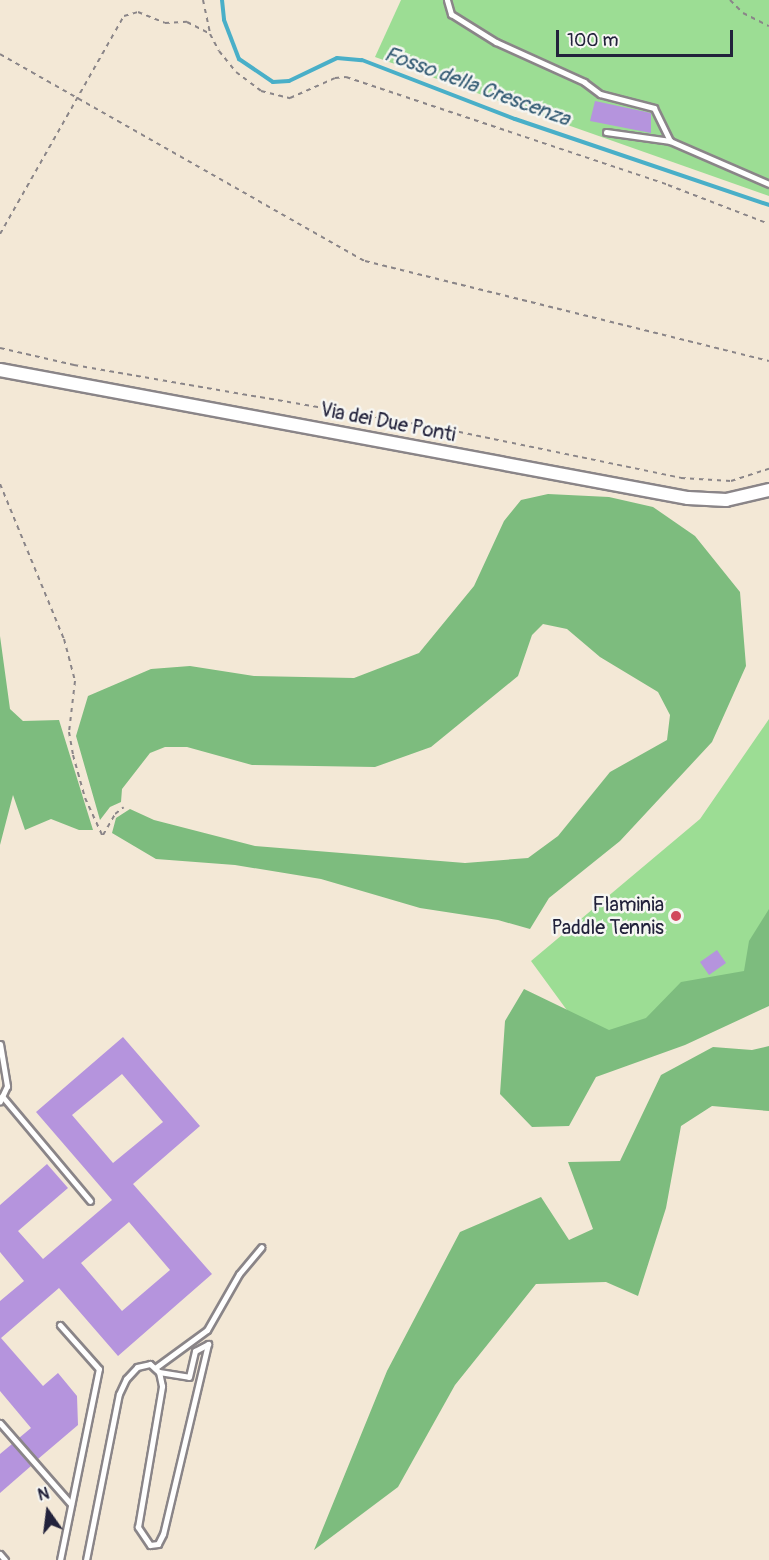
<!DOCTYPE html>
<html>
<head>
<meta charset="utf-8">
<style>
	body { margin:0 }
	#map { position:relative; width:769px; height:1560px; overflow:hidden; background:#f3e8d6; font-family:Pangolin,sans-serif }
	div>[style] { position:absolute }
	[style*='--x'] { left:calc(var(--x)*1px); top:calc(var(--y)*1px); width:calc(var(--w)*1px); rotate:calc(var(--a)*1deg) }
	.green>* { inset:0; background:#9cdd94 }
	.forest>* { inset:0; background:#7dbc7e }
	.stream>* { height:4px; margin:-2px; padding:0 2px; transform-origin:2px; border-radius:2px; background:#49afc8 }
	.building>* { inset:0; background:#b594dd }
	.path>* { height:2px; margin-top:-1px; transform-origin:0; background:repeating-linear-gradient(90deg,#8a8588 0 4.5px,transparent 0 9px) }
	.roads { filter:drop-shadow(2px 0 #8a8588) drop-shadow(-2px 0 #8a8588) drop-shadow(0 2px #8a8588) drop-shadow(0 -2px #8a8588) }
	.service>* { height:5px; margin:-2.5px; padding:0 2.5px; transform-origin:2.5px; border-radius:2.5px; background:#fff }
	.tertiary>* { height:12px; margin:-6px; padding:0 6px; transform-origin:6px; border-radius:6px; background:#fff }
	.dots>* { width:16px; height:16px; translate:-50% -50%; box-sizing:border-box; border:3px solid #f6f6f2; border-radius:50% }
	span { translate:-50% -50%; white-space:nowrap; text-align:center; line-height:1.15; -webkit-text-stroke:5px #f6f6f2; paint-order:stroke }
	.street-label { font-size:20px; color:#22223b }
	.poi-label { font-size:20px; color:#22223b }
	.right { translate:-100% -50%; text-align:right }
	.water-label { font-size:21px; color:#325a73; font-style:italic }
	.north { position:absolute; left:18px; top:1482px; width:60px; height:60px; -webkit-text-stroke:4px #f6f6f2; paint-order:stroke; rotate:346deg; font-size:16px; font-weight:700; line-height:24px; text-align:center; color:#22223b }
	.north::after { content:''; display:block; margin:auto; width:21px; height:27px; background:#22223b; clip-path:polygon(50% 0,100% 100%,50% 72%,0 100%) }
	.scale { position:absolute; left:556px; top:30px; width:177px; height:27px; box-sizing:border-box; border:3px solid #22223b; border-top:0; padding-left:8px; font-size:18px; line-height:21px; white-space:nowrap; color:#22223b; -webkit-text-stroke:4px #f6f6f2; paint-order:stroke }
</style>
</head>
<body>
<div id="map">
	<div class="green">
		<div style="clip-path:polygon(401px 0,769px 0,769px 196px,375px 57px)"></div>
		<div style="clip-path:polygon(769px 719px,769px 966px,607px 1065px,531px 961px,700px 819px)"></div>
	</div>
	<div class="forest">
		<div style="clip-path:polygon(548px 494px,609px 497px,653px 507px,695px 536px,740px 592px,746px 666px,712px 742px,620px 841px,549px 898px,530px 929px,498px 920px,420px 908px,321px 879px,235px 865px,156px 859px,112px 833px,116px 818px,130px 809px,154px 820px,255px 846px,465px 863px,528px 858px,558px 836px,610px 772px,667px 740px,670px 715px,658px 692px,600px 657px,567px 629px,543px 624px,532px 635px,518px 676px,431px 747px,375px 767px,252px 765px,187px 747px,165px 747px,150px 753px,122px 789px,121px 802px,110px 807px,100px 820px,76px 736px,88px 696px,151px 669px,190px 666px,254px 676px,354px 678px,419px 653px,474px 586px,504px 521px,521px 500px)"></div>
		<div style="clip-path:polygon(0 636px,10px 709px,23px 721px,59px 720px,93px 830px,79px 830px,51px 819px,25px 830px,13px 795px,0 845px)"></div>
		<div style="clip-path:polygon(769px 909px,769px 1006px,685px 1045px,596px 1077px,569px 1126px,532px 1127px,500px 1094px,505px 1021px,524px 989px,609px 1030px,646px 1018px,681px 982px,744px 971px,749px 941px)"></div>
		<div style="clip-path:polygon(769px 1046px,769px 1111px,712px 1106px,681px 1126px,666px 1208px,638px 1296px,606px 1282px,536px 1284px,455px 1385px,398px 1487px,314px 1550px,387px 1371px,460px 1232px,541px 1197px,569px 1240px,593px 1229px,568px 1162px,620px 1161px,661px 1075px,713px 1047px,752px 1050px)"></div>
	</div>
	<div class="stream">
		<div style="--x:222;--y:0;--w:20;--a:84"></div>
		<div style="--x:224;--y:20;--w:42;--a:69"></div>
		<div style="--x:239;--y:59;--w:41;--a:34.1"></div>
		<div style="--x:273;--y:82;--w:16;--a:-4"></div>
		<div style="--x:289;--y:81;--w:53;--a:-25.6"></div>
		<div style="--x:337;--y:58;--w:25;--a:5"></div>
		<div style="--x:362;--y:60;--w:164;--a:21.1"></div>
		<div style="--x:515;--y:119;--w:268;--a:18.7"></div>
	</div>
	<div class="building">
		<div style="clip-path:polygon(595px 101px,651px 113px,651px 133px,590px 121px)"></div>
		<div style="clip-path:polygon(717px 950px,726px 963px,709px 975px,700px 962px)"></div>
		<div style="clip-path:polygon(evenodd,123px 1037px,200px 1126px,133px 1184px,212px 1274px,118px 1356px,59px 1288px,1px 1338px,43px 1386px,58px 1373px,77px 1396px,78px 1425px,38px 1459px,19px 1438px,31px 1428px,0 1391px,0 1301px,24px 1281px,0 1252px,0 1205px,47px 1164px,68px 1188px,18px 1231px,43px 1259px,112px 1200px,36px 1112px,123px 1037px,122px 1074px,163px 1122px,113px 1163px,72px 1115px,122px 1074px,123px 1037px,129px 1222px,170px 1270px,122px 1311px,81px 1263px,129px 1222px)"></div>
		<div style="clip-path:polygon(12px 1444px,31px 1466px,0 1493px,0 1454px)"></div>
	</div>
	<div class="path">
		<div style="--x:203;--y:0;--w:35;--a:78"></div>
		<div style="--x:210;--y:34;--w:19;--a:62"></div>
		<div style="--x:219;--y:51;--w:27;--a:51"></div>
		<div style="--x:236;--y:72;--w:31;--a:37"></div>
		<div style="--x:261;--y:91;--w:30;--a:14"></div>
		<div style="--x:290;--y:98;--w:49;--a:-24"></div>
		<div style="--x:335;--y:78;--w:11;--a:-5"></div>
		<div style="--x:346;--y:77;--w:340;--a:18.5"></div>
		<div style="--x:668;--y:185;--w:108;--a:21.1"></div>
		<div style="--x:730;--y:0;--w:18;--a:45"></div>
		<div style="--x:743;--y:13;--w:29;--a:27"></div>
		<div style="--x:0;--y:54;--w:420;--a:29.6"></div>
		<div style="--x:365;--y:261;--w:416;--a:13.9"></div>
		<div style="--x:0;--y:234;--w:251;--a:-60.4"></div>
		<div style="--x:124;--y:16;--w:15;--a:-16"></div>
		<div style="--x:138;--y:12;--w:29;--a:22"></div>
		<div style="--x:165;--y:23;--w:22;--a:-3"></div>
		<div style="--x:187;--y:22;--w:25;--a:27"></div>
		<div style="--x:0;--y:348;--w:76;--a:12.9"></div>
		<div style="--x:74;--y:365;--w:382;--a:9.8"></div>
		<div style="--x:450;--y:430;--w:236;--a:11.7"></div>
		<div style="--x:681;--y:478;--w:50;--a:3.4"></div>
		<div style="--x:731;--y:481;--w:40;--a:-18"></div>
		<div style="--x:0;--y:484;--w:168;--a:67.6"></div>
		<div style="--x:64;--y:639;--w:43;--a:75.3"></div>
		<div style="--x:75;--y:681;--w:51;--a:96.7"></div>
		<div style="--x:69;--y:732;--w:23;--a:80"></div>
		<div style="--x:73;--y:755;--w:45;--a:74.4"></div>
		<div style="--x:85;--y:798;--w:43;--a:65.2"></div>
		<div style="--x:103;--y:835;--w:24;--a:-60"></div>
		<div style="--x:115;--y:814;--w:11;--a:-38"></div>
	</div>
	<div class="roads">
		<div class="service">
			<div style="--x:447;--y:0;--w:15;--a:74"></div>
			<div style="--x:451;--y:14;--w:53;--a:31.9"></div>
			<div style="--x:496;--y:42;--w:97;--a:24.4"></div>
			<div style="--x:584;--y:82;--w:20;--a:37"></div>
			<div style="--x:600;--y:94;--w:56;--a:14.5"></div>
			<div style="--x:654;--y:108;--w:37;--a:64"></div>
			<div style="--x:606;--y:132;--w:65;--a:8"></div>
			<div style="--x:670;--y:141;--w:108;--a:23.5"></div>
			<div style="--x:0;--y:1044;--w:43;--a:80.5"></div>
			<div style="--x:7;--y:1086;--w:17;--a:115"></div>
			<div style="--x:2;--y:1096;--w:137;--a:50"></div>
			<div style="--x:155;--y:1368;--w:64;--a:-36.2"></div>
			<div style="--x:207;--y:1330;--w:64;--a:-60.3"></div>
			<div style="--x:239;--y:1274;--w:35;--a:-50"></div>
			<div style="--x:0;--y:1423;--w:108;--a:48.8"></div>
			<div style="--x:0;--y:1554;--w:8;--a:50"></div>
			<div style="--x:60;--y:1560;--w:195;--a:-78.5"></div>
			<div style="--x:99;--y:1369;--w:59;--a:-131.6"></div>
			<div style="--x:86;--y:1560;--w:169;--a:-78.8"></div>
			<div style="--x:119;--y:1394;--w:17;--a:-65"></div>
			<div style="--x:126;--y:1379;--w:16;--a:-47"></div>
			<div style="--x:137;--y:1367;--w:13;--a:-13"></div>
			<div style="--x:150;--y:1364;--w:12;--a:42"></div>
			<div style="--x:159;--y:1372;--w:30;--a:9"></div>
			<div style="--x:189;--y:1377;--w:27;--a:-77"></div>
			<div style="--x:195;--y:1351;--w:15;--a:-28"></div>
			<div style="--x:208;--y:1344;--w:195;--a:103.3"></div>
			<div style="--x:163;--y:1534;--w:11;--a:117"></div>
			<div style="--x:158;--y:1544;--w:8;--a:173"></div>
			<div style="--x:150;--y:1545;--w:22;--a:-124"></div>
			<div style="--x:138;--y:1527;--w:143;--a:-80.3"></div>
			<div style="--x:162;--y:1386;--w:14;--a:-102"></div>
		</div>
		<div class="tertiary">
			<div style="--x:0;--y:370;--w:700;--a:10.54"></div>
			<div style="--x:688;--y:498;--w:38;--a:3"></div>
			<div style="--x:726;--y:500;--w:44;--a:-13.1"></div>
		</div>
	</div>
	<div class="dots">
		<div style="left:676px;top:916px;background:#d1495b"></div>
	</div>
	<div class="street-label">
		<span style="left:388px;top:422px;rotate:11deg">Via dei Due Ponti</span>
	</div>
	<div class="poi-label">
		<span class="right" style="left:664px;top:916px">Flaminia<br>Paddle Tennis</span>
	</div>
	<div class="water-label">
		<span style="left:477px;top:87px;rotate:20deg">Fosso della Crescenza</span>
	</div>
	<div class="north">N</div>
	<div class="scale">100 m</div>
</div>
</body>
</html>
